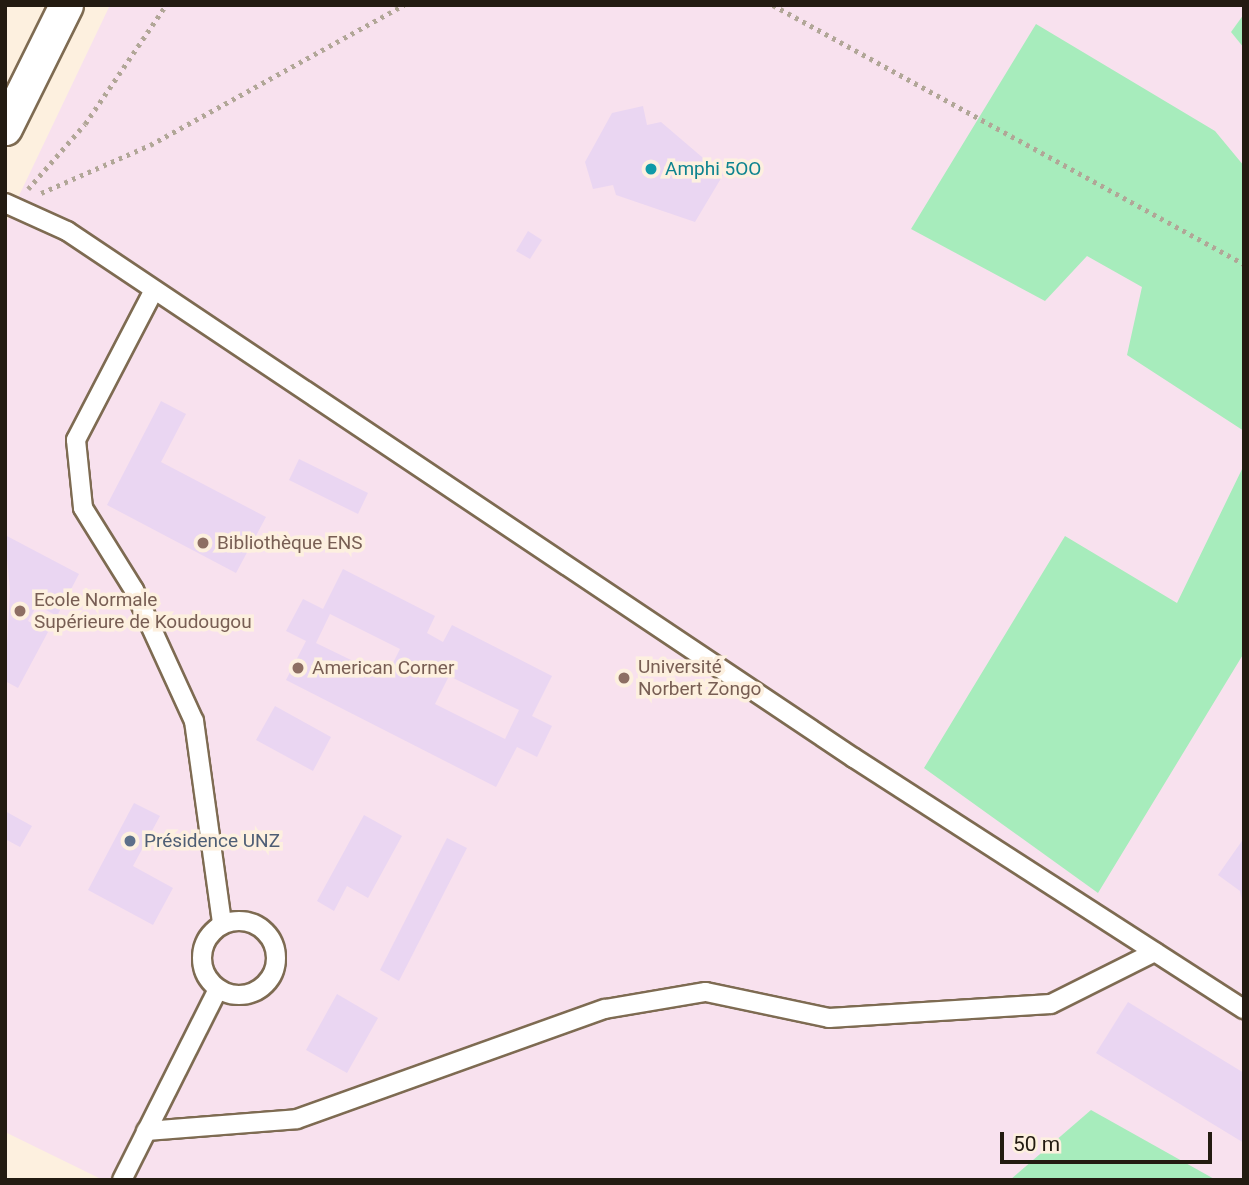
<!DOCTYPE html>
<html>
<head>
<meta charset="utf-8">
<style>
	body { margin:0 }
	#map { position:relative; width:1249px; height:1185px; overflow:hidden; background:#fdf0df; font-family:Roboto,sans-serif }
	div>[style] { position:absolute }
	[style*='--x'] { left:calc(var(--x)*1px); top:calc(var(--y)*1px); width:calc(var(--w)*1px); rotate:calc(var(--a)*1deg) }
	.education>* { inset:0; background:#f8e1ee }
	.green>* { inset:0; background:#a7ecbc }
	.building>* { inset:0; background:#ead6f2 }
	.path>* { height:4.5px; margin-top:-2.25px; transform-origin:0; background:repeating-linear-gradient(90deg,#b1a697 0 3.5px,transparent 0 8.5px) }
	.roads { filter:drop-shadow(2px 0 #7e6b52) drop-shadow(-2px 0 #7e6b52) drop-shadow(0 2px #7e6b52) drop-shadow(0 -2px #7e6b52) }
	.lane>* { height:18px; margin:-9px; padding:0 9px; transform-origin:9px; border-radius:9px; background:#fff }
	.lane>.ring { margin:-9px; padding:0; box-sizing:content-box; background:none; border:18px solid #fff; border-radius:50% }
	.street>* { height:33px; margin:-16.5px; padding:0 16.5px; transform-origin:16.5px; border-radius:16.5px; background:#fff }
	.dots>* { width:19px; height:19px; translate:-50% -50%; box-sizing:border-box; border:4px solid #fdf0df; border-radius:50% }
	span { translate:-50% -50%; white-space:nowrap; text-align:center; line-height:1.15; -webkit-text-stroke:7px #fdf0df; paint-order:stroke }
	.culture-label { font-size:19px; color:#0d838f }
	.left { translate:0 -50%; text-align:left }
	.education-label { font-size:19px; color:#785e54 }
	.service-label { font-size:19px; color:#4e5e75 }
	.frame { position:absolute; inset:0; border:7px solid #231b11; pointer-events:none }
	.scale { position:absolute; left:1000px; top:1132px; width:212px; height:32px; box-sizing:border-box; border:4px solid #231b11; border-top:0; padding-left:9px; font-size:21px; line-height:24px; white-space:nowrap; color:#231b11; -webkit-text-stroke:5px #fdf0df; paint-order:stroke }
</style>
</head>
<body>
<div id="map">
	<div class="education">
		<div style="clip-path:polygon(110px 5px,1244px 5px,1244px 1180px,103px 1180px,5px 1132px,5px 225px)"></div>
	</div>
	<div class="green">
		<div style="clip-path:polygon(1244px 14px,1244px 48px,1231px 32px)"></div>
		<div style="clip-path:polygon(1036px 24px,1215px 131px,1244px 166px,1244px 431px,1127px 355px,1142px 287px,1087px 256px,1045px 301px,911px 229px)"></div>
		<div style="clip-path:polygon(1244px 465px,1244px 653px,1098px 893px,924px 768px,1065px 536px,1177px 603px)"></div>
		<div style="clip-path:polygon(1091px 1110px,1216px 1180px,1010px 1180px)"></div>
	</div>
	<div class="building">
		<div style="clip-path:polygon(643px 106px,647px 125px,661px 122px,723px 175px,695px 222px,616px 195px,613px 185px,593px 189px,585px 162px,612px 113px)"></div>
		<div style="clip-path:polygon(528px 231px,542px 240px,530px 259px,516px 251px)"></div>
		<div style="clip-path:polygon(161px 401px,186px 414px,161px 462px,266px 517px,236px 573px,107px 505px)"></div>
		<div style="clip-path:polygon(299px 459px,368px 493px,358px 514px,289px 480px)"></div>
		<div style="clip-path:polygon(5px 535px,79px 574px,57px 616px,37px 605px,28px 621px,48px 632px,18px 688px,5px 681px,10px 591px)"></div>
		<div style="clip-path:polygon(evenodd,343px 569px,435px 616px,427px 633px,443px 642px,452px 625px,552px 676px,532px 716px,552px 726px,537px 757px,517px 747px,496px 787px,286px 680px,306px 641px,286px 631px,303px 599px,323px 609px,343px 569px,330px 614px,400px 649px,386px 677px,316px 643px,330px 614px,343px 569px,449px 676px,519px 710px,505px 739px,435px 704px,449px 676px)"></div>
		<div style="clip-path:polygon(275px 706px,331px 737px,313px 771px,256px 740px)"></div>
		<div style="clip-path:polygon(134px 803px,160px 816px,133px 866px,173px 888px,153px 925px,88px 890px)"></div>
		<div style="clip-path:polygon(5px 811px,32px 826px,20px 847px,5px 839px)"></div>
		<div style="clip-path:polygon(364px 815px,402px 836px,368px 898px,347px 886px,334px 911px,317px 901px)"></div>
		<div style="clip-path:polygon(447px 838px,467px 848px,399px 981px,380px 970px)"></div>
		<div style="clip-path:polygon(1244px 838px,1244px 910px,1240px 891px,1218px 875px)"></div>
		<div style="clip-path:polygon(337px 994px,378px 1018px,347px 1073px,306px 1050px)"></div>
		<div style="clip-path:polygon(1128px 1002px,1244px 1073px,1244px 1143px,1096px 1053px)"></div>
	</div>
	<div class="path">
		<div style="--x:773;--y:5;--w:538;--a:28.81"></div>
		<div style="--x:28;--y:189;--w:86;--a:-48.8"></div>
		<div style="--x:85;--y:124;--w:144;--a:-55.8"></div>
		<div style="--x:41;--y:193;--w:119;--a:-23.8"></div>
		<div style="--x:150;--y:145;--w:290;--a:-28.9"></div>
	</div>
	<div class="roads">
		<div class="lane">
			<div style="--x:5;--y:203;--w:68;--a:24.3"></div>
			<div style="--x:67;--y:231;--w:947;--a:33.81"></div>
			<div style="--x:854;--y:758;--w:464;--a:32.8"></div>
			<div style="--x:154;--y:290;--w:169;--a:117.5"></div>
			<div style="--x:76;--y:440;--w:68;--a:84.1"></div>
			<div style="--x:83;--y:508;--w:97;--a:58.1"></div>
			<div style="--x:134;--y:590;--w:144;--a:65.4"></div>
			<div style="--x:194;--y:721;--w:205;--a:82.1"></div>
			<div class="ring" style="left:202px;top:921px;width:56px;height:56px"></div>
			<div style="--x:146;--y:1131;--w:151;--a:-4.5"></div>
			<div style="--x:297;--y:1119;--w:327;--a:-19.7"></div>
			<div style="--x:605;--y:1009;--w:102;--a:-9.6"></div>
			<div style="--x:706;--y:992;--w:126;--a:11.9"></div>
			<div style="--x:829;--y:1018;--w:222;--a:-3.6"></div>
			<div style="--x:1051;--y:1004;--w:116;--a:-26.6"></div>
			<div style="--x:122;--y:1180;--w:214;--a:-63.3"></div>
		</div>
		<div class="street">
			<div style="--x:5;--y:128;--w:137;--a:-63.6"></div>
		</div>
	</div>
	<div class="dots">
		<div style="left:651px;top:169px;background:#0f9aa8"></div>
		<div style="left:203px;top:543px;background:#8d6e63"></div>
		<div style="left:20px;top:611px;background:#8d6e63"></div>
		<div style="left:298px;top:668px;background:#8d6e63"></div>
		<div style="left:624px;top:678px;background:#8d6e63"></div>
		<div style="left:130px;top:841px;background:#5c6f8a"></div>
	</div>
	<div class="culture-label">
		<span class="left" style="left:665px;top:169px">Amphi 5OO</span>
	</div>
	<div class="education-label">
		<span class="left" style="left:217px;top:543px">Bibliothèque ENS</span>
		<span class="left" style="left:34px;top:611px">Ecole Normale<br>Supérieure de Koudougou</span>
		<span class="left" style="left:638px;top:678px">Université<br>Norbert Zongo</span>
		<span class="left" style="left:312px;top:668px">American Corner</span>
	</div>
	<div class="service-label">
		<span class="left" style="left:144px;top:841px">Présidence UNZ</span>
	</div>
	<div class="frame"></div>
	<div class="scale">50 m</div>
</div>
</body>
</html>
